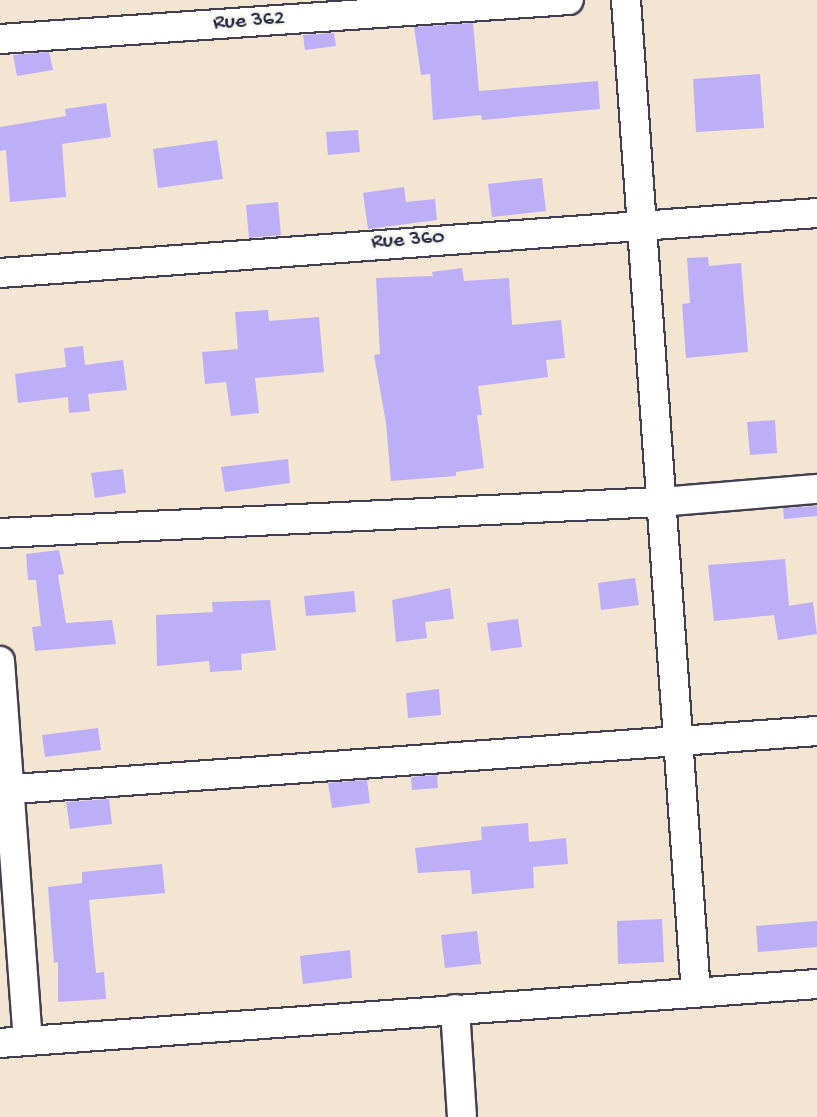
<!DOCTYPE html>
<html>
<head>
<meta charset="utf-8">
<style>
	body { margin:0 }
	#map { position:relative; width:817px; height:1117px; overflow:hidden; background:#f4e5d2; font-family:"Gochi Hand",sans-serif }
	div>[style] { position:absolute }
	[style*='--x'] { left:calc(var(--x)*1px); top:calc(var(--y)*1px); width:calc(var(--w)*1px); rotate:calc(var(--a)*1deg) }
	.building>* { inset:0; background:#bcaef7 }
	.roads { filter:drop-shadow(2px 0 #423f52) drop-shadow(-2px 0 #423f52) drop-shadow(0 2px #423f52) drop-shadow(0 -2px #423f52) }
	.street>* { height:28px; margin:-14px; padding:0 14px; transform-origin:14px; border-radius:14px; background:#fff }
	span { translate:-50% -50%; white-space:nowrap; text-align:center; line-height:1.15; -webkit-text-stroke:6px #f6f6f2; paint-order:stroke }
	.street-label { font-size:22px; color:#22223b }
</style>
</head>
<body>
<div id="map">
	<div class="building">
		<div style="clip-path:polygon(473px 23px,479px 91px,598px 81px,600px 109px,482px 120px,481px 115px,433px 120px,430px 74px,421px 75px,414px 27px)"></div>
		<div style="clip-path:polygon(334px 33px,336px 46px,305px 50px,303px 35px)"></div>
		<div style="clip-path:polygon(49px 52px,53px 70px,17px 76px,13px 55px)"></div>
		<div style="clip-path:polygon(760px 74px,764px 128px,696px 132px,693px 79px)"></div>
		<div style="clip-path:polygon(106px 103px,111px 137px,62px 144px,66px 197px,10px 202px,6px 150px,0 151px,0 127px,66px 116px,65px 109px)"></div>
		<div style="clip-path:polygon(358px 130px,360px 152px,328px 155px,326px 132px)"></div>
		<div style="clip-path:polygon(217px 140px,223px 179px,158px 188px,153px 149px)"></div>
		<div style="clip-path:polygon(542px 178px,546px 211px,492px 217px,488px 184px)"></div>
		<div style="clip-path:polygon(404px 187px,406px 202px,435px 199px,437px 220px,368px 229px,363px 193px)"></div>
		<div style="clip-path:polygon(278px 202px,281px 235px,249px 238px,246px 205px)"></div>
		<div style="clip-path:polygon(708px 257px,709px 266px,741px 263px,748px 352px,686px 358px,682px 304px,690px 303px,687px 258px)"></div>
		<div style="clip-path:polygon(462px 268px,464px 281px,509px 278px,512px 325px,561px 320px,565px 358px,546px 360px,548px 377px,478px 386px,482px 415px,477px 415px,484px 468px,456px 472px,456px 476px,391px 481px,386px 423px,374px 355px,380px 354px,376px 278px,433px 276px,432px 272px)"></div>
		<div style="clip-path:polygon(268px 310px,269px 321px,319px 317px,324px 372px,255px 378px,259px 413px,231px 416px,226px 382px,205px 384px,202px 352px,238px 349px,235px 312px)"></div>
		<div style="clip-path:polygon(83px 346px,85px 365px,123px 360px,127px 390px,88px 394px,90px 411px,69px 413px,68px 397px,18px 403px,15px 374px,66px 367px,64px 348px)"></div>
		<div style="clip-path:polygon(775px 420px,777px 453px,750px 455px,747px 422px)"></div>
		<div style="clip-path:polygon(288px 459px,290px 483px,225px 492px,221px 467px)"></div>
		<div style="clip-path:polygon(123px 469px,126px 493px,95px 498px,91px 473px)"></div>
		<div style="clip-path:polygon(817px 506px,817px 516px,784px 519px,783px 508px)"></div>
		<div style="clip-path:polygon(59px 550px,64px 574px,58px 575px,66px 623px,112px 620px,116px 644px,35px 651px,32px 627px,41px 626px,36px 580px,28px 580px,26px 554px)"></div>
		<div style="clip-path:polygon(785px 559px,789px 606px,813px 602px,817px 634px,778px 640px,774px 615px,714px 621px,708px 565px)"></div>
		<div style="clip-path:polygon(635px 578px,639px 605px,601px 610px,598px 583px)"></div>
		<div style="clip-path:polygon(450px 588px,454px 619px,425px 622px,427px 638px,396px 642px,392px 600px)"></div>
		<div style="clip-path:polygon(354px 591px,356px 612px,306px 616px,304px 596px)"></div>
		<div style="clip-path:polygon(270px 600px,276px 650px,241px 654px,242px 670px,210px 672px,209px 661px,157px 666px,156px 615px,213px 612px,212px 602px)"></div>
		<div style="clip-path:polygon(518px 619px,522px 647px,491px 651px,487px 623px)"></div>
		<div style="clip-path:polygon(439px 689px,441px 715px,408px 718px,406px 693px)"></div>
		<div style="clip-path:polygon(98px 728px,101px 750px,45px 757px,42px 735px)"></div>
		<div style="clip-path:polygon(437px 775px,438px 788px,412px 790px,411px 777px)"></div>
		<div style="clip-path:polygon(367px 780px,370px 803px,332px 808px,328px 783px)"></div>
		<div style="clip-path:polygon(109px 799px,112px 824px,70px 829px,66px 802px)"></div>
		<div style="clip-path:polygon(528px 823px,529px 842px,566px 838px,568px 864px,533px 867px,534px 888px,472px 894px,470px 870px,418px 873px,415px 848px,482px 840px,481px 827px)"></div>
		<div style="clip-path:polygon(162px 864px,165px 893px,89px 900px,96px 973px,104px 972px,106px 999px,58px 1002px,58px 962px,54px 963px,48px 887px,82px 883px,82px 872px)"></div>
		<div style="clip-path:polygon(662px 919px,664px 962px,618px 964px,617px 921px)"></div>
		<div style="clip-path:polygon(817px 921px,817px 947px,758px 952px,756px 926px)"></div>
		<div style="clip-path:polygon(477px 931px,481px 964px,445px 968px,441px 935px)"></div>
		<div style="clip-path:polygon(350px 950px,352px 978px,303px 984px,300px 956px)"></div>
	</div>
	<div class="roads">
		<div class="street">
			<div style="--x:626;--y:0;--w:995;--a:85.97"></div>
			<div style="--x:0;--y:39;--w:570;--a:-3.92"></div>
			<div style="--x:0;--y:273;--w:819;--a:-4.2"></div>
			<div style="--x:0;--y:533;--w:662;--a:-2.69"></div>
			<div style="--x:661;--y:502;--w:157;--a:-4.8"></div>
			<div style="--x:0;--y:661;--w:380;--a:85.8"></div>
			<div style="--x:0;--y:790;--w:819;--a:-4.13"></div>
			<div style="--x:455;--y:1009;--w:108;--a:86.3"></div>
			<div style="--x:0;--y:1043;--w:819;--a:-4.13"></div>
		</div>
	</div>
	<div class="street-label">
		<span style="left:249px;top:22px;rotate:-4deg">Rue 362</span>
		<span style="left:408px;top:241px;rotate:-4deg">Rue 360</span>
	</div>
</div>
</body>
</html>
